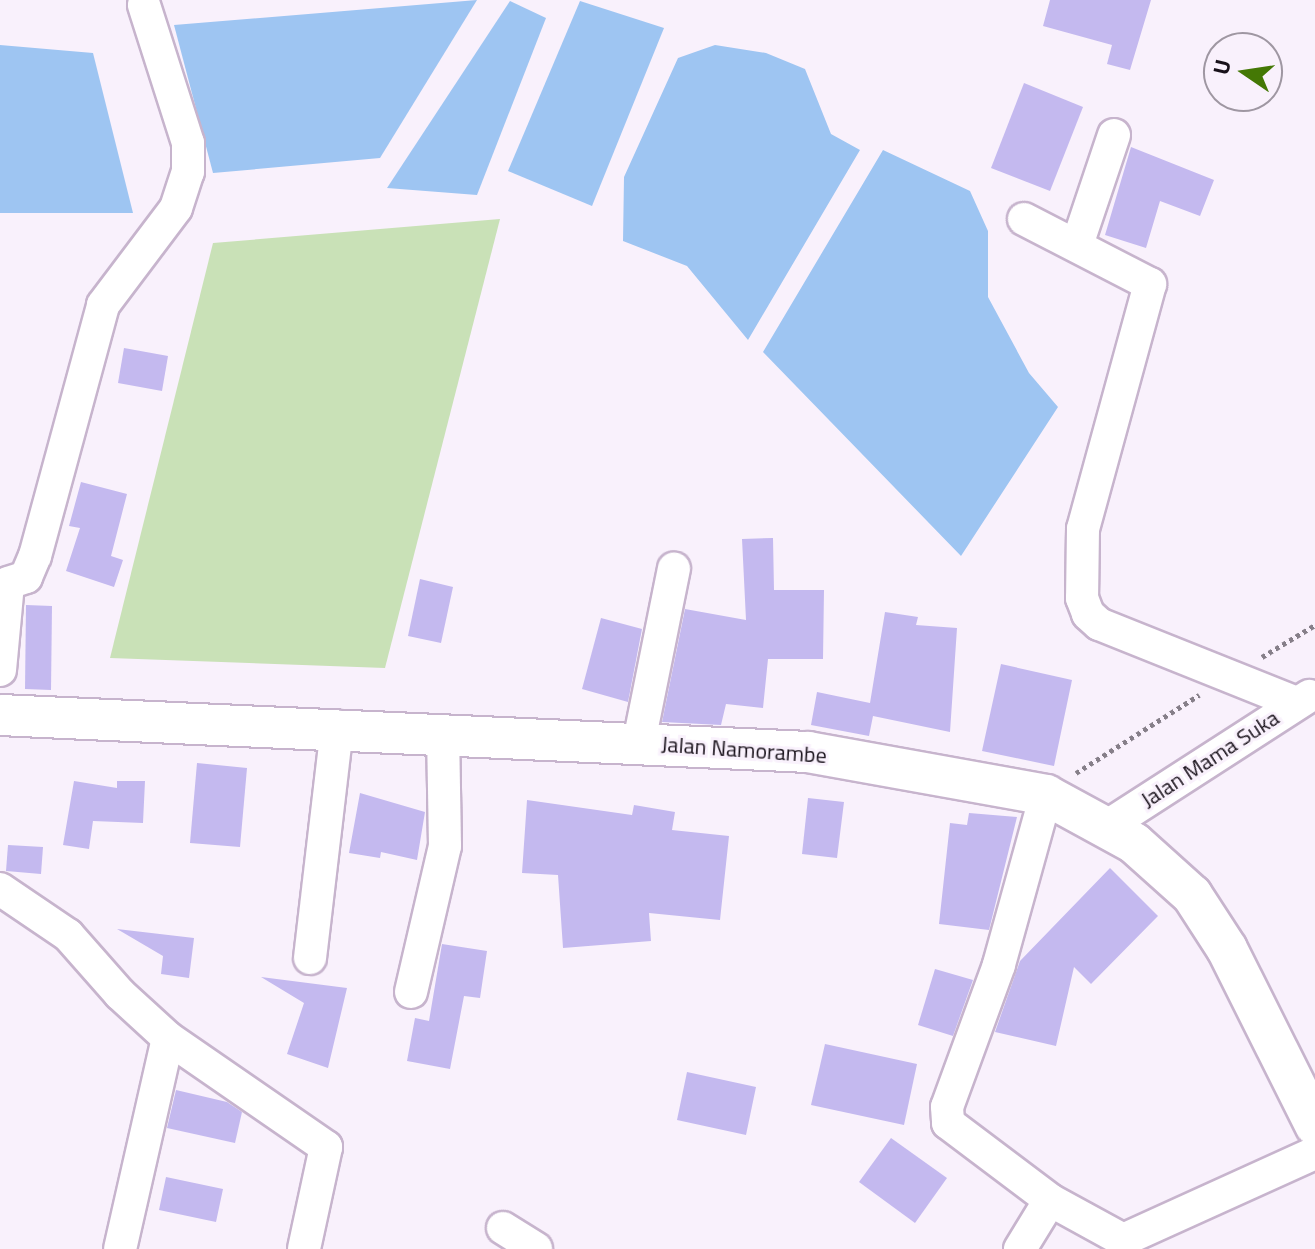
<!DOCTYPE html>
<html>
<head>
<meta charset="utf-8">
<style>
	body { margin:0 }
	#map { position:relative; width:1315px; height:1249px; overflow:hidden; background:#f9f1fc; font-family:"Titillium Web",sans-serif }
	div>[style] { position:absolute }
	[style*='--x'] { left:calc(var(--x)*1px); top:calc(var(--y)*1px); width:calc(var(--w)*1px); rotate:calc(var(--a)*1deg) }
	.green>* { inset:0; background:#c9e1b7 }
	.water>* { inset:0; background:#9ec5f2 }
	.building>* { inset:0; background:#c4b9ef }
	.path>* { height:5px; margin-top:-2.5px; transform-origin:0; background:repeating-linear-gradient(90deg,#867f89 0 4px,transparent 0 8px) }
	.roads { filter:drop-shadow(2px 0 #c7b4cd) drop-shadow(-2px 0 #c7b4cd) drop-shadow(0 2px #c7b4cd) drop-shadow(0 -2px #c7b4cd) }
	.minor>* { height:32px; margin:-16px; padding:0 16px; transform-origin:16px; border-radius:16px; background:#fff }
	.major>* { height:40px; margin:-20px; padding:0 20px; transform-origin:20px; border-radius:20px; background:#fff }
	span { translate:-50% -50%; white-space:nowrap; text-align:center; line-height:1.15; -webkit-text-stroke:6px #f9f1fc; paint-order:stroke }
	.street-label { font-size:22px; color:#18111a }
	.north { position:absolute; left:1203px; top:32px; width:80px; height:80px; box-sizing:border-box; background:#f9f1fc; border:2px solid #9f97a2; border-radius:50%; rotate:283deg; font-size:22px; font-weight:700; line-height:32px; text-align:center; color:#18111a }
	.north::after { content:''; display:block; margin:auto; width:28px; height:36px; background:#447805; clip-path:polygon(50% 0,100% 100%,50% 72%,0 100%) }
</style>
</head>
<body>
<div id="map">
	<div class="green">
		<div style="clip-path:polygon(500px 219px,385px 668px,110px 658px,213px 243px)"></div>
	</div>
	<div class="water">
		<div style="clip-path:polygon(477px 0,380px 158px,213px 173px,174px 25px)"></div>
		<div style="clip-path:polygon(510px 1px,546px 18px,477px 195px,387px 188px)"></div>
		<div style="clip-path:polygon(580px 1px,664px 28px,592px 206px,508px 171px)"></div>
		<div style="clip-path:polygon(0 45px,93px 53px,133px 213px,0 213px)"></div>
		<div style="clip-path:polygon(715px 45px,766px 53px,805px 69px,831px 134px,860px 150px,748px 340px,687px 266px,623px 241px,624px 177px,678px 58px)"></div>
		<div style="clip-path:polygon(883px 150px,970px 191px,988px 231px,988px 297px,1029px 373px,1058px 407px,961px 556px,763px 352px)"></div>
	</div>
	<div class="building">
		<div style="clip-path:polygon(1050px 0,1151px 0,1130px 70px,1107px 64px,1112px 45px,1043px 26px)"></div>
		<div style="clip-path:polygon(1024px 83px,1083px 107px,1050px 191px,991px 168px)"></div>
		<div style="clip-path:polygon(1131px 147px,1214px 180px,1200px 216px,1160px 201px,1146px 248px,1105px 235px)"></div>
		<div style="clip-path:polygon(124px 348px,168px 356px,162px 391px,118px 383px)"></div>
		<div style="clip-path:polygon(81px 482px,127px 494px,111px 556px,123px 560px,114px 587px,66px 571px,80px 528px,69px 526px)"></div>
		<div style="clip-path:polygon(773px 538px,774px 590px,824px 590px,823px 659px,768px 659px,763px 708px,726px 704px,721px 725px,662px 722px,685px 609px,746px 620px,742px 539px)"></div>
		<div style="clip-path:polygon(420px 579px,453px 587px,441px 643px,408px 636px)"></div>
		<div style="clip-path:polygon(26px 605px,52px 606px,51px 690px,25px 689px)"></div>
		<div style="clip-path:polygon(885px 612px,918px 617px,916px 625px,957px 628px,950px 732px,873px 716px,869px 736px,811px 725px,817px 692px,870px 703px)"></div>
		<div style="clip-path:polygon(601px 618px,642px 629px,628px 702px,582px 689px)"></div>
		<div style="clip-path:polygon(1001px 664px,1072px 680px,1054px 766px,982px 751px)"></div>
		<div style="clip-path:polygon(197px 763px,247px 768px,240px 847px,190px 843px)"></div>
		<div style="clip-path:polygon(74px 781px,117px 788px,117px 781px,145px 781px,143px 823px,93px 821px,89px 849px,63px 845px)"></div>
		<div style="clip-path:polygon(360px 793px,425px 812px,417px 860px,381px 852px,380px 858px,349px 853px)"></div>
		<div style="clip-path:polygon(808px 798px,844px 802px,837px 858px,802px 854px)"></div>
		<div style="clip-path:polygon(527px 800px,632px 815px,634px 805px,675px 812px,672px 830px,729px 836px,720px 920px,649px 913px,651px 941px,563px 948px,558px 875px,522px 873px)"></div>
		<div style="clip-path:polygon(969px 813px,1017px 817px,989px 930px,939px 924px,950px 823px,967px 825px)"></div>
		<div style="clip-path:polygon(8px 845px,43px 847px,41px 874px,6px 871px)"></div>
		<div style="clip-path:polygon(1110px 868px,1158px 916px,1091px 984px,1074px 967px,1056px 1046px,995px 1032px,1020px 961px)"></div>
		<div style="clip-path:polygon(117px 929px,194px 938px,189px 978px,161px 974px,163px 956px)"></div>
		<div style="clip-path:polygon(442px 944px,487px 951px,480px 998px,464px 996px,450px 1069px,407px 1061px,415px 1018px,429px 1021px)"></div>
		<div style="clip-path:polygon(935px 969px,973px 980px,953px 1036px,918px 1025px)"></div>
		<div style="clip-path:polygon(261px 977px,347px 988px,328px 1068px,287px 1054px,304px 1003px)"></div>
		<div style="clip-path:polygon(825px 1044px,917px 1064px,904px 1125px,811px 1105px)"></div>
		<div style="clip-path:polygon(687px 1072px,756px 1087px,746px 1135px,677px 1120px)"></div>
		<div style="clip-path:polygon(176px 1090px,227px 1102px,242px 1112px,235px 1143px,167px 1128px)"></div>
		<div style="clip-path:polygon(891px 1138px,947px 1178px,915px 1223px,859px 1182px)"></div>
		<div style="clip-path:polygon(166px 1177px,223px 1189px,216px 1222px,159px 1210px)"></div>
	</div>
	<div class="path">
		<div style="--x:1262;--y:657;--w:62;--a:-31.1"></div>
		<div style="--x:1076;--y:773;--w:146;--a:-32.4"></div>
	</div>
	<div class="roads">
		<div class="minor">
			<div style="--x:1024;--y:219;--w:142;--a:27.3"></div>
			<div style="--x:1150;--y:284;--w:254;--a:105.3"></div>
			<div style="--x:1083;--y:529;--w:69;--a:90.8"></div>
			<div style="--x:1082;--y:598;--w:17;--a:69"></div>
			<div style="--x:1088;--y:614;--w:15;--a:42"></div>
			<div style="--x:1099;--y:624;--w:213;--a:21.8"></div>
			<div style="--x:1077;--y:245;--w:116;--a:-71.4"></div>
			<div style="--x:0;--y:670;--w:87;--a:-84.7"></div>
			<div style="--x:8;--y:583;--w:19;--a:-18"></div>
			<div style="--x:26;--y:577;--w:23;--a:-67"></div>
			<div style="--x:35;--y:556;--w:260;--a:-74.8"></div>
			<div style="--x:103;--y:305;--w:121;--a:-53"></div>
			<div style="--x:176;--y:208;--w:38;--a:-72"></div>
			<div style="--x:188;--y:172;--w:29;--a:-90"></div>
			<div style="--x:188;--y:143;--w:145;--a:-107.7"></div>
			<div style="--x:639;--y:742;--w:177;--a:-78.6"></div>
			<div style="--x:1046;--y:795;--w:176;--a:105.5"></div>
			<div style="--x:999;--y:965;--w:151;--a:110.1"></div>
			<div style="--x:947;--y:1107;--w:16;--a:86"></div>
			<div style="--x:948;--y:1123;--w:128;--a:37"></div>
			<div style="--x:1050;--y:1200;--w:83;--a:28.7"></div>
			<div style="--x:1123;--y:1240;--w:211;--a:-24.4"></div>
			<div style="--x:1106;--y:827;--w:242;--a:-32.8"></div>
			<div style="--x:0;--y:889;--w:82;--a:34.1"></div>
			<div style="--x:68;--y:935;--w:79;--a:48.6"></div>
			<div style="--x:120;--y:994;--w:65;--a:42.5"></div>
			<div style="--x:168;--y:1038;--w:216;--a:102.8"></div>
			<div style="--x:310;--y:958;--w:233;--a:-83.3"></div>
			<div style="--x:411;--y:992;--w:150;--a:-76.9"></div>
			<div style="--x:445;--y:846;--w:114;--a:-91"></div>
			<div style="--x:168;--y:1038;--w:192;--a:34.6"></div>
			<div style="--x:326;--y:1147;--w:104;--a:102.2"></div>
			<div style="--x:503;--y:1228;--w:39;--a:32"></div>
			<div style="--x:1020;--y:1249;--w:57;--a:-58.5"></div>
		</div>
		<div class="major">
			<div style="--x:0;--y:715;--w:809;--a:2.62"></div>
			<div style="--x:808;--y:752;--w:242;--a:10.2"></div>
			<div style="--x:1046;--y:795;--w:100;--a:28.6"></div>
			<div style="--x:1134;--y:843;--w:78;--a:41.9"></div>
			<div style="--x:1192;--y:895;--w:64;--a:57.1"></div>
			<div style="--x:1227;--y:949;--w:197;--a:63.4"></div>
		</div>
	</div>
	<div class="street-label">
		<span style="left:744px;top:750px;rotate:4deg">Jalan Namorambe</span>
		<span style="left:1210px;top:759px;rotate:-33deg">Jalan Mama Suka</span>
	</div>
	<div class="north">U</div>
</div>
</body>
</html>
